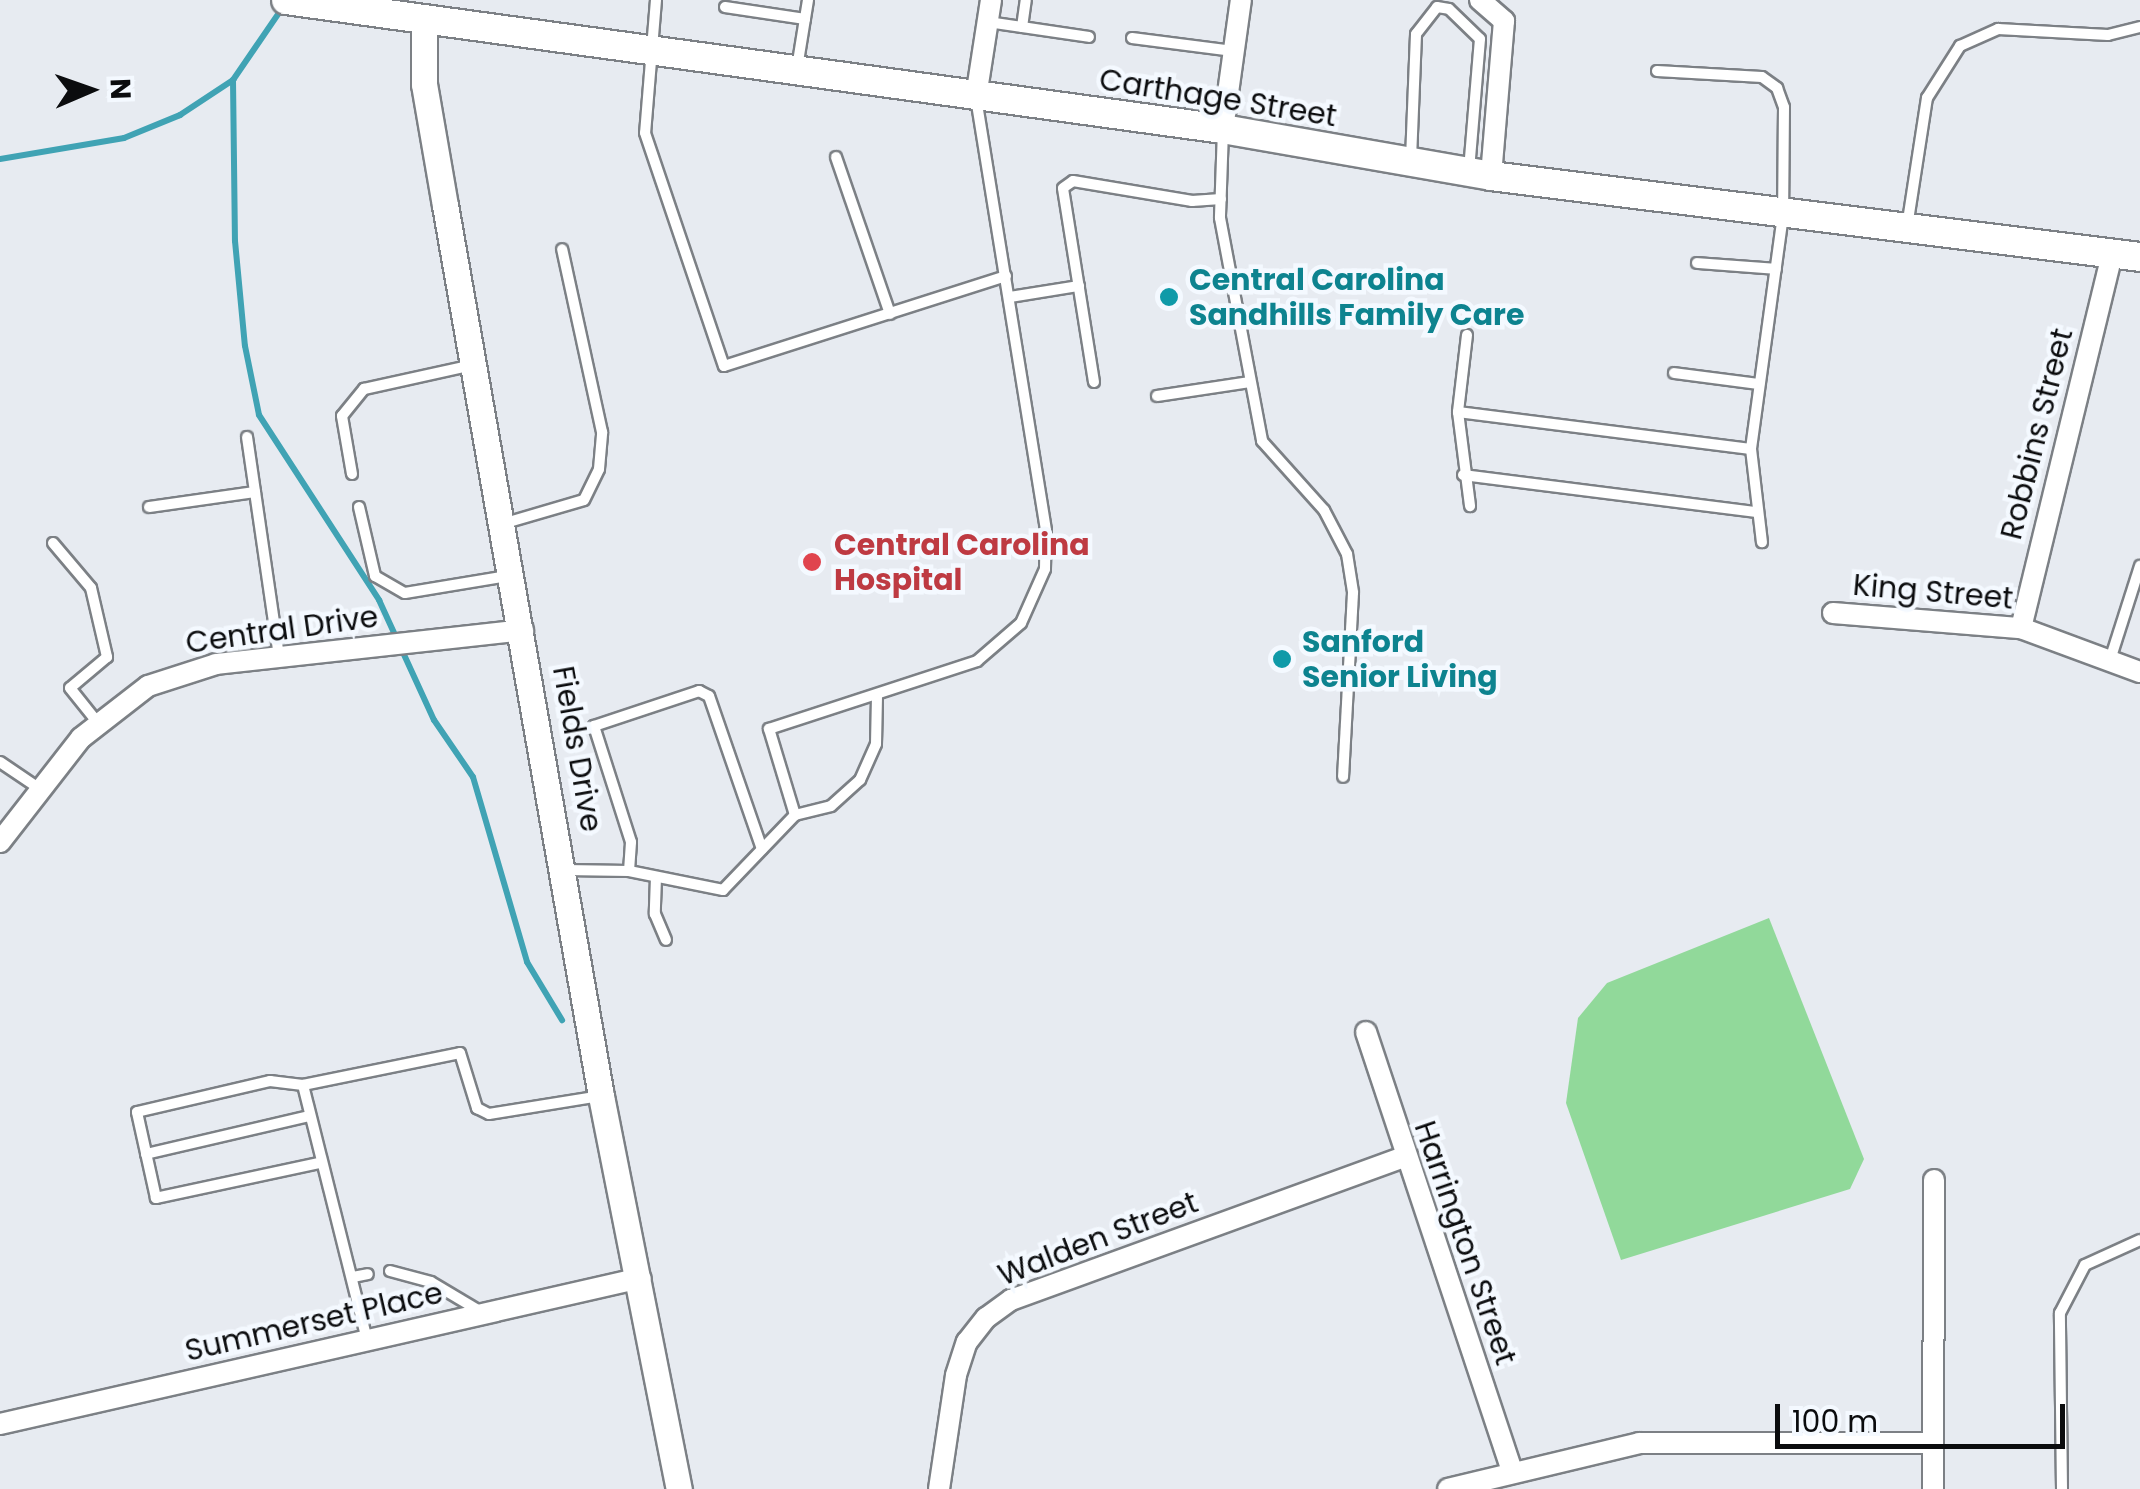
<!DOCTYPE html>
<html>
<head>
<meta charset="utf-8">
<style>
	body { margin:0 }
	#map { position:relative; width:2140px; height:1489px; overflow:hidden; background:#e7ebf1; font-family:Poppins,sans-serif }
	div>[style] { position:absolute }
	[style*='--x'] { left:calc(var(--x)*1px); top:calc(var(--y)*1px); width:calc(var(--w)*1px); rotate:calc(var(--a)*1deg) }
	.green>* { inset:0; background:#91d99a }
	.stream>* { height:6px; margin:-3px; padding:0 3px; transform-origin:3px; border-radius:3px; background:#40a3b4 }
	.roads { filter:drop-shadow(2px 0 #7c8085) drop-shadow(-2px 0 #7c8085) drop-shadow(0 2px #7c8085) drop-shadow(0 -2px #7c8085) }
	.service>* { height:10px; margin:-5px; padding:0 5px; transform-origin:5px; border-radius:5px; background:#fff }
	.minor>* { height:20px; margin:-10px; padding:0 10px; transform-origin:10px; border-radius:10px; background:#fff }
	.tertiary>* { height:25px; margin:-12.5px; padding:0 12.5px; transform-origin:12.5px; border-radius:12.5px; background:#fff }
	.secondary>* { height:28px; margin:-14px; padding:0 14px; transform-origin:14px; border-radius:14px; background:#fff }
	.dots>* { width:28px; height:28px; translate:-50% -50%; box-sizing:border-box; border:5px solid #f4f9ff; border-radius:50% }
	span { translate:-50% -50%; white-space:nowrap; text-align:center; line-height:1.15; -webkit-text-stroke:9px #f4f9ff; paint-order:stroke }
	.street-label { font-size:30px; color:#0b0c0e }
	.culture-label { font-size:30px; color:#0d838f; font-weight:700 }
	.left { translate:0 -50%; text-align:left }
	.health-label { font-size:30px; color:#be3a42; font-weight:700 }
	.north { position:absolute; left:40px; top:40px; width:100px; height:100px; -webkit-text-stroke:8px #f4f9ff; paint-order:stroke; rotate:88deg; font-size:28px; font-weight:700; line-height:40px; text-align:center; color:#0b0c0e }
	.north::after { content:''; display:block; margin:auto; width:35px; height:45px; background:#0b0c0e; clip-path:polygon(50% 0,100% 100%,50% 72%,0 100%) }
	.scale { position:absolute; left:1775px; top:1404px; width:290px; height:45px; box-sizing:border-box; border:5px solid #0b0c0e; border-top:0; padding-left:12px; font-size:30px; line-height:35px; white-space:nowrap; color:#0b0c0e; -webkit-text-stroke:8px #f4f9ff; paint-order:stroke }
</style>
</head>
<body>
<div id="map">
	<div class="green">
		<div style="clip-path:polygon(1769px 918px,1864px 1159px,1850px 1189px,1621px 1260px,1566px 1103px,1578px 1018px,1607px 983px)"></div>
	</div>
	<div class="stream">
		<div style="--x:233;--y:80;--w:161;--a:89.3"></div>
		<div style="--x:235;--y:241;--w:105;--a:84.6"></div>
		<div style="--x:245;--y:346;--w:70;--a:78.5"></div>
		<div style="--x:259;--y:415;--w:221;--a:57"></div>
		<div style="--x:379;--y:600;--w:132;--a:65.4"></div>
		<div style="--x:434;--y:720;--w:69;--a:55.6"></div>
		<div style="--x:473;--y:777;--w:193;--a:73.7"></div>
		<div style="--x:527;--y:962;--w:68;--a:58.9"></div>
		<div style="--x:0;--y:159;--w:126;--a:-9.6"></div>
		<div style="--x:124;--y:138;--w:61;--a:-22.3"></div>
		<div style="--x:180;--y:115;--w:64;--a:-33.4"></div>
		<div style="--x:233;--y:80;--w:88;--a:-55.6"></div>
	</div>
	<div class="roads">
		<div class="service">
			<div style="--x:656;--y:0;--w:133;--a:94.7"></div>
			<div style="--x:645;--y:133;--w:246;--a:71.3"></div>
			<div style="--x:724;--y:366;--w:296;--a:-17.7"></div>
			<div style="--x:725;--y:7;--w:81;--a:8.5"></div>
			<div style="--x:988;--y:22;--w:102;--a:8.4"></div>
			<div style="--x:1022;--y:27;--w:27;--a:-82"></div>
			<div style="--x:1132;--y:38;--w:102;--a:7.3"></div>
			<div style="--x:797;--y:68;--w:69;--a:-80.8"></div>
			<div style="--x:1657;--y:71;--w:105;--a:3.3"></div>
			<div style="--x:1762;--y:77;--w:19;--a:36"></div>
			<div style="--x:1777;--y:88;--w:20;--a:70"></div>
			<div style="--x:1784;--y:107;--w:108;--a:90.5"></div>
			<div style="--x:1783;--y:215;--w:236;--a:97.8"></div>
			<div style="--x:1751;--y:449;--w:94;--a:83.3"></div>
			<div style="--x:1223;--y:130;--w:88;--a:92"></div>
			<div style="--x:1220;--y:218;--w:227;--a:79.3"></div>
			<div style="--x:1262;--y:441;--w:93;--a:48.1"></div>
			<div style="--x:1324;--y:510;--w:50;--a:62.4"></div>
			<div style="--x:1347;--y:554;--w:39;--a:81"></div>
			<div style="--x:1353;--y:593;--w:184;--a:93.1"></div>
			<div style="--x:836;--y:157;--w:166;--a:71"></div>
			<div style="--x:1411;--y:159;--w:125;--a:-87.7"></div>
			<div style="--x:1416;--y:34;--w:34;--a:-52"></div>
			<div style="--x:1437;--y:7;--w:12;--a:9"></div>
			<div style="--x:1449;--y:9;--w:43;--a:44.1"></div>
			<div style="--x:1480;--y:39;--w:132;--a:94.8"></div>
			<div style="--x:1907;--y:227;--w:131;--a:-81.2"></div>
			<div style="--x:1927;--y:98;--w:62;--a:-57.6"></div>
			<div style="--x:1960;--y:46;--w:42;--a:-24.1"></div>
			<div style="--x:1998;--y:29;--w:110;--a:3.1"></div>
			<div style="--x:2108;--y:35;--w:33;--a:-14"></div>
			<div style="--x:1697;--y:263;--w:79;--a:4.3"></div>
			<div style="--x:1010;--y:297;--w:70;--a:-9.1"></div>
			<div style="--x:1467;--y:335;--w:78;--a:96.7"></div>
			<div style="--x:1458;--y:412;--w:95;--a:82.7"></div>
			<div style="--x:1674;--y:373;--w:86;--a:7.4"></div>
			<div style="--x:1094;--y:382;--w:196;--a:-99.1"></div>
			<div style="--x:1063;--y:188;--w:12;--a:-35"></div>
			<div style="--x:1073;--y:181;--w:121;--a:9.5"></div>
			<div style="--x:1192;--y:201;--w:29;--a:-4"></div>
			<div style="--x:1157;--y:396;--w:94;--a:-8.6"></div>
			<div style="--x:1458;--y:412;--w:295;--a:7.2"></div>
			<div style="--x:247;--y:437;--w:222;--a:81.7"></div>
			<div style="--x:352;--y:474;--w:59;--a:-99.8"></div>
			<div style="--x:342;--y:416;--w:35;--a:-51"></div>
			<div style="--x:364;--y:389;--w:112;--a:-12.4"></div>
			<div style="--x:1463;--y:475;--w:296;--a:7.2"></div>
			<div style="--x:149;--y:507;--w:107;--a:-8.1"></div>
			<div style="--x:359;--y:507;--w:71;--a:76.9"></div>
			<div style="--x:375;--y:576;--w:34;--a:30"></div>
			<div style="--x:405;--y:593;--w:104;--a:-9.4"></div>
			<div style="--x:502;--y:524;--w:85;--a:-16.3"></div>
			<div style="--x:584;--y:500;--w:34;--a:-64"></div>
			<div style="--x:599;--y:469;--w:37;--a:-85"></div>
			<div style="--x:602;--y:432;--w:187;--a:-102.3"></div>
			<div style="--x:53;--y:543;--w:59;--a:49.8"></div>
			<div style="--x:91;--y:588;--w:71;--a:76.9"></div>
			<div style="--x:107;--y:657;--w:48;--a:140"></div>
			<div style="--x:70;--y:688;--w:45;--a:51.3"></div>
			<div style="--x:2110;--y:660;--w:99;--a:-72.3"></div>
			<div style="--x:0;--y:762;--w:48;--a:34"></div>
			<div style="--x:795;--y:815;--w:90;--a:-106.8"></div>
			<div style="--x:769;--y:729;--w:219;--a:-18.1"></div>
			<div style="--x:977;--y:661;--w:58;--a:-40.8"></div>
			<div style="--x:1021;--y:623;--w:59;--a:-66"></div>
			<div style="--x:1045;--y:569;--w:39;--a:-89"></div>
			<div style="--x:1046;--y:530;--w:438;--a:-99.2"></div>
			<div style="--x:565;--y:870;--w:64;--a:0.9"></div>
			<div style="--x:629;--y:871;--w:96;--a:11.4"></div>
			<div style="--x:723;--y:890;--w:104;--a:-46.2"></div>
			<div style="--x:795;--y:815;--w:37;--a:-14"></div>
			<div style="--x:831;--y:806;--w:39;--a:-42"></div>
			<div style="--x:860;--y:780;--w:39;--a:-66"></div>
			<div style="--x:876;--y:744;--w:48;--a:-88.8"></div>
			<div style="--x:629;--y:871;--w:29;--a:-86"></div>
			<div style="--x:631;--y:842;--w:122;--a:-107.7"></div>
			<div style="--x:594;--y:726;--w:111;--a:-18.4"></div>
			<div style="--x:699;--y:691;--w:11;--a:27"></div>
			<div style="--x:709;--y:696;--w:162;--a:70.9"></div>
			<div style="--x:656;--y:877;--w:37;--a:92"></div>
			<div style="--x:655;--y:914;--w:28;--a:67"></div>
			<div style="--x:303;--y:1085;--w:263;--a:75.9"></div>
			<div style="--x:146;--y:1154;--w:167;--a:-13.1"></div>
			<div style="--x:319;--y:1163;--w:167;--a:167.9"></div>
			<div style="--x:156;--y:1198;--w:88;--a:-102.5"></div>
			<div style="--x:137;--y:1112;--w:137;--a:-13.1"></div>
			<div style="--x:270;--y:1081;--w:33;--a:7"></div>
			<div style="--x:303;--y:1085;--w:160;--a:-11.5"></div>
			<div style="--x:460;--y:1053;--w:58;--a:72.8"></div>
			<div style="--x:477;--y:1108;--w:13;--a:27"></div>
			<div style="--x:489;--y:1114;--w:112;--a:-9.2"></div>
			<div style="--x:390;--y:1271;--w:42;--a:15"></div>
			<div style="--x:431;--y:1282;--w:61;--a:30.8"></div>
			<div style="--x:353;--y:1277;--w:15;--a:-11"></div>
			<div style="--x:2062;--y:1489;--w:176;--a:-90.7"></div>
			<div style="--x:2060;--y:1313;--w:54;--a:-62.5"></div>
			<div style="--x:2085;--y:1265;--w:60;--a:-24.4"></div>
		</div>
		<div class="minor">
			<div style="--x:1480;--y:0;--w:32;--a:41"></div>
			<div style="--x:1504;--y:21;--w:156;--a:94.8"></div>
			<div style="--x:976;--y:97;--w:98;--a:-81.2"></div>
			<div style="--x:1223;--y:129;--w:130;--a:-82.1"></div>
			<div style="--x:1833;--y:613;--w:189;--a:4.6"></div>
			<div style="--x:2021;--y:628;--w:127;--a:20.3"></div>
			<div style="--x:2021;--y:628;--w:385;--a:-76.3"></div>
			<div style="--x:0;--y:842;--w:132;--a:-52.1"></div>
			<div style="--x:81;--y:738;--w:85;--a:-37.8"></div>
			<div style="--x:148;--y:686;--w:71;--a:-17.9"></div>
			<div style="--x:216;--y:664;--w:309;--a:-6.3"></div>
			<div style="--x:1366;--y:1032;--w:464;--a:71.6"></div>
			<div style="--x:0;--y:1424;--w:657;--a:-12.83"></div>
			<div style="--x:939;--y:1489;--w:115;--a:-81.5"></div>
			<div style="--x:956;--y:1375;--w:35;--a:-72"></div>
			<div style="--x:967;--y:1342;--w:31;--a:-52"></div>
			<div style="--x:986;--y:1318;--w:31;--a:-36"></div>
			<div style="--x:1011;--y:1300;--w:418;--a:-20"></div>
			<div style="--x:1448;--y:1489;--w:196;--a:-13.5"></div>
			<div style="--x:1639;--y:1443;--w:294;--a:0"></div>
			<div style="--x:1933;--y:1489;--w:309;--a:-89.8"></div>
		</div>
		<div class="tertiary">
			<div style="--x:424;--y:18;--w:66;--a:90"></div>
			<div style="--x:424;--y:84;--w:123;--a:80.2"></div>
			<div style="--x:445;--y:205;--w:905;--a:80.07"></div>
			<div style="--x:601;--y:1096;--w:401;--a:78.8"></div>
		</div>
		<div class="secondary">
			<div style="--x:286;--y:0;--w:946;--a:7.84"></div>
			<div style="--x:1223;--y:129;--w:272;--a:9.9"></div>
			<div style="--x:1491;--y:176;--w:654;--a:7.11"></div>
		</div>
	</div>
	<div class="dots">
		<div style="left:1169px;top:297px;background:#0f9aa8"></div>
		<div style="left:812px;top:562px;background:#e0444e"></div>
		<div style="left:1282px;top:659px;background:#0f9aa8"></div>
	</div>
	<div class="street-label">
		<span style="left:1218px;top:98px;rotate:9deg">Carthage Street</span>
		<span style="left:2037px;top:434px;rotate:-76deg">Robbins Street</span>
		<span style="left:1933px;top:592px;rotate:5deg">King Street</span>
		<span style="left:282px;top:630px;rotate:-8deg">Central Drive</span>
		<span style="left:577px;top:749px;rotate:80deg">Fields Drive</span>
		<span style="left:1098px;top:1239px;rotate:-21deg">Walden Street</span>
		<span style="left:1465px;top:1243px;rotate:71deg">Harrington Street</span>
		<span style="left:314px;top:1322px;rotate:-13deg">Summerset Place</span>
	</div>
	<div class="culture-label">
		<span class="left" style="left:1189px;top:297px">Central Carolina<br>Sandhills Family Care</span>
		<span class="left" style="left:1302px;top:659px">Sanford<br>Senior Living</span>
	</div>
	<div class="health-label">
		<span class="left" style="left:834px;top:562px">Central Carolina<br>Hospital</span>
	</div>
	<div class="north">N</div>
	<div class="scale">100 m</div>
</div>
</body>
</html>
